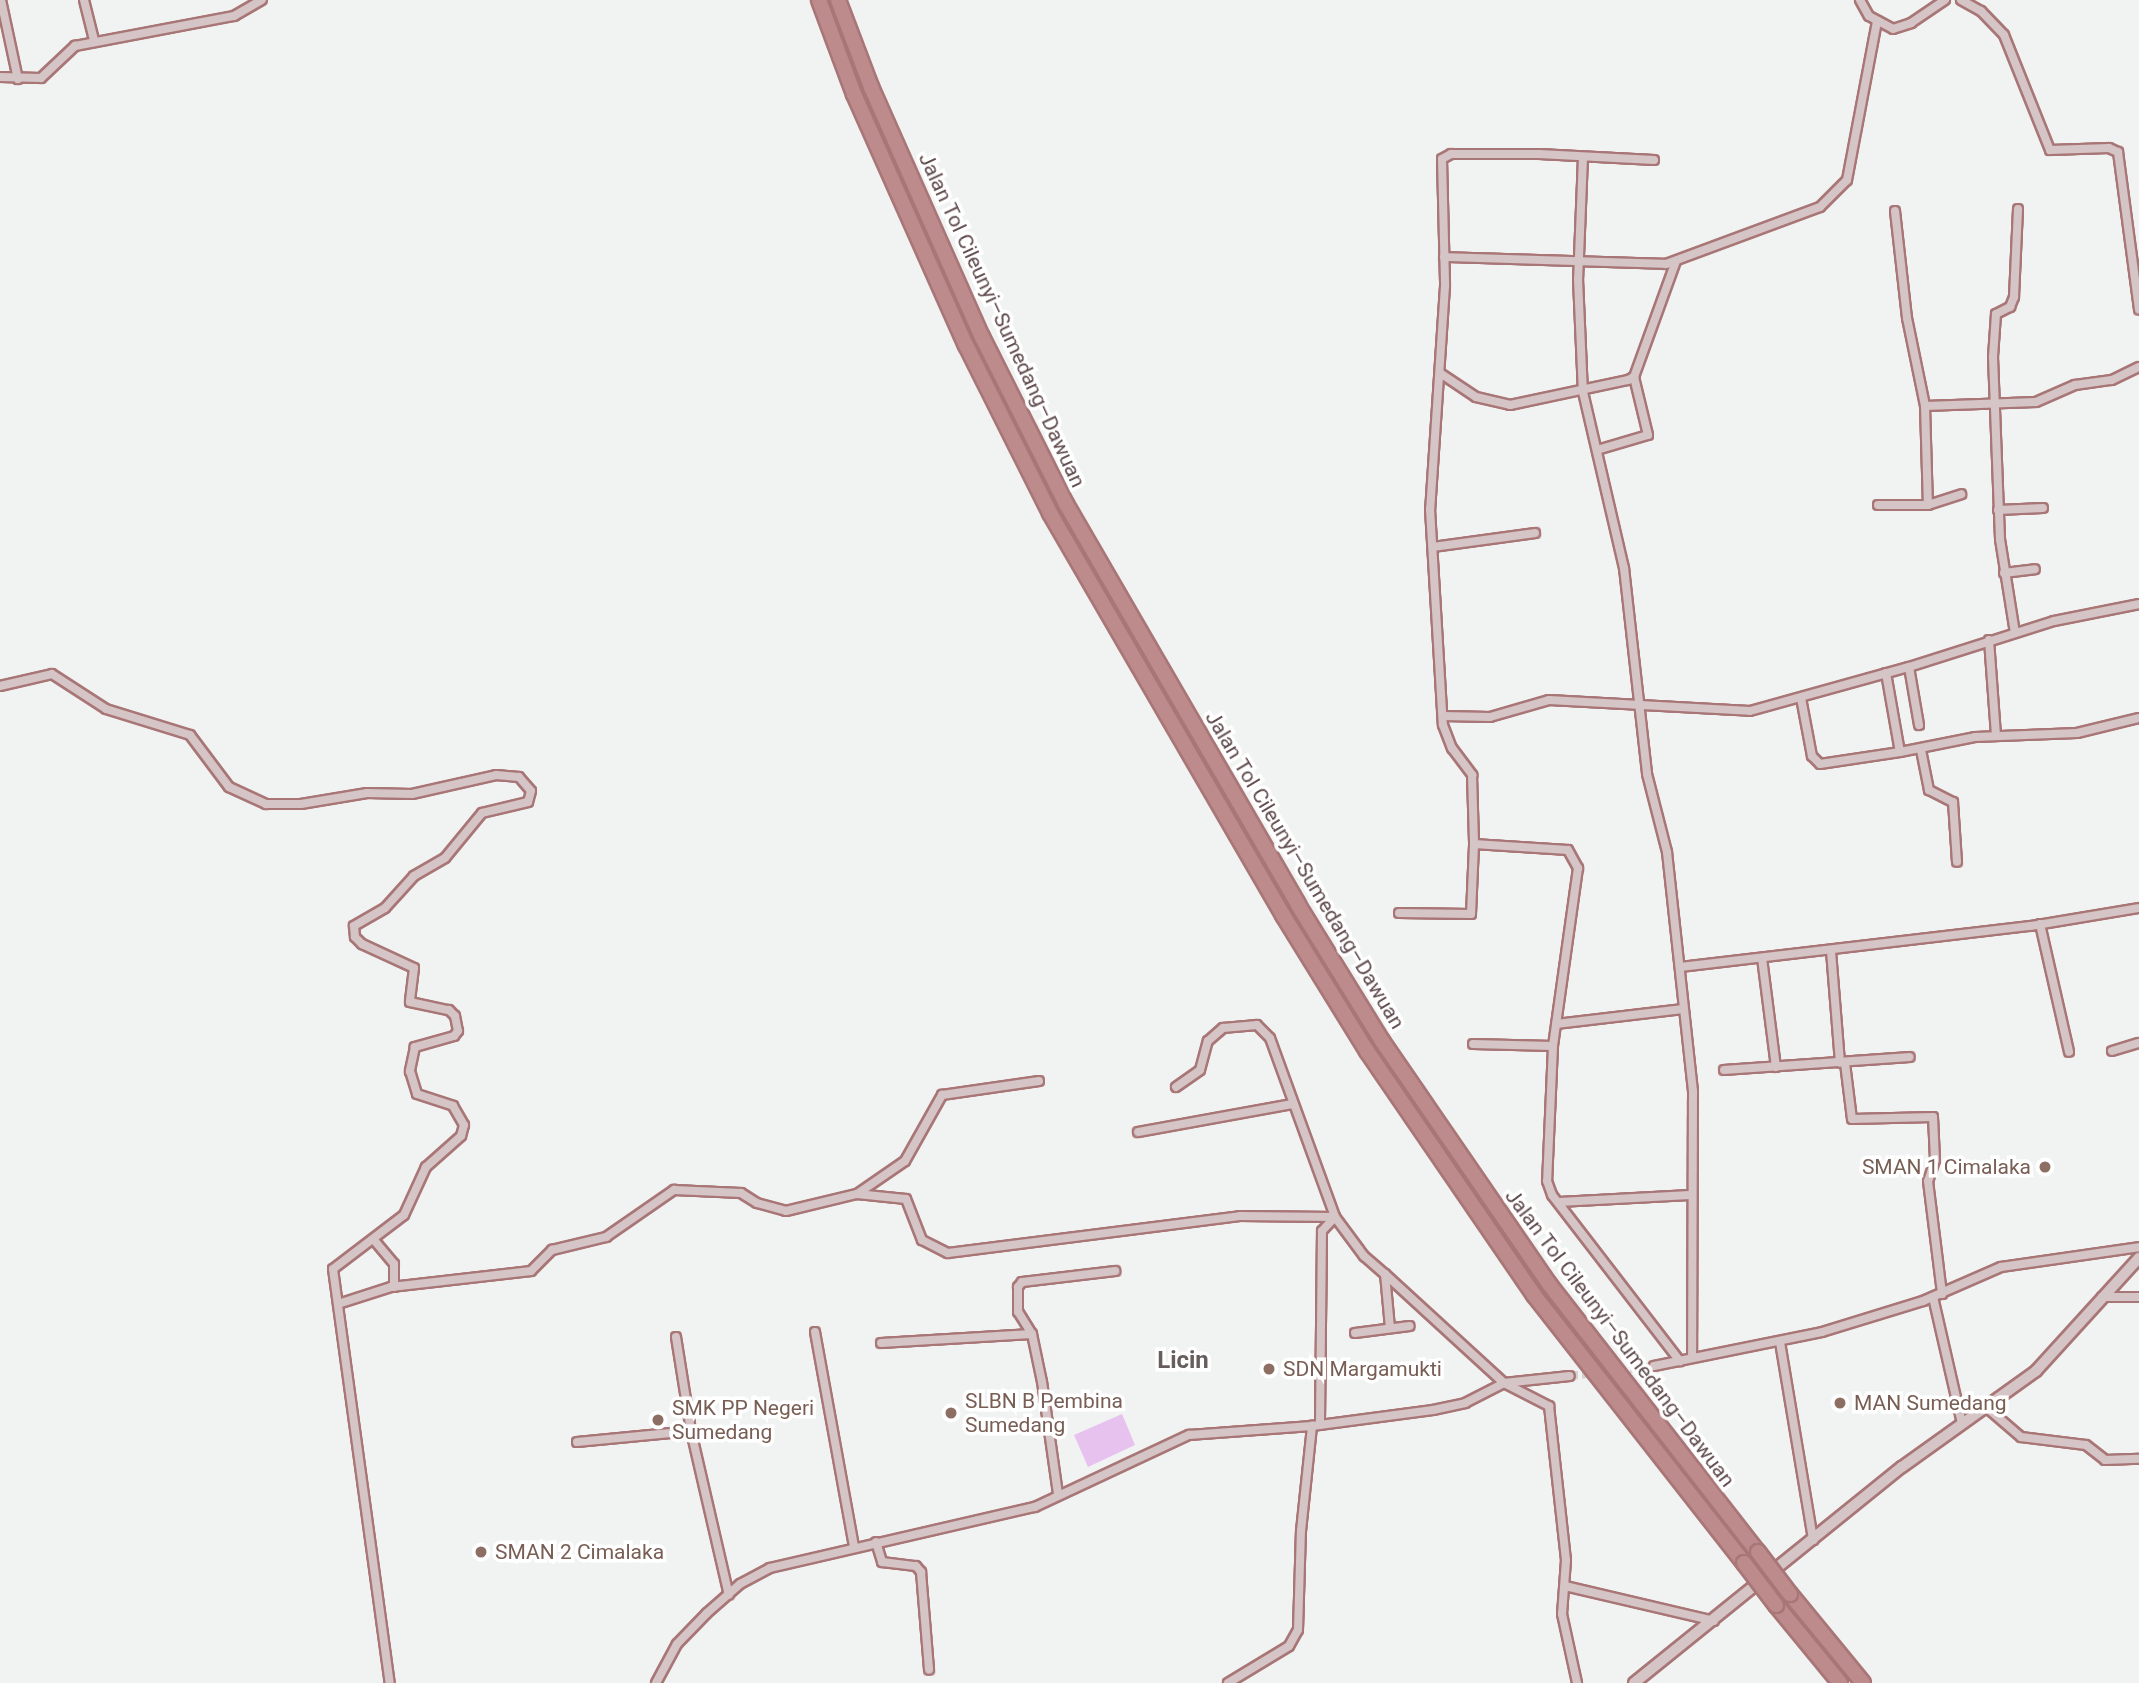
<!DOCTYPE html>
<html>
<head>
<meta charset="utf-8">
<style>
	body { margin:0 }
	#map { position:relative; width:2139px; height:1683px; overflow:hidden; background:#f1f3f2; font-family:Roboto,sans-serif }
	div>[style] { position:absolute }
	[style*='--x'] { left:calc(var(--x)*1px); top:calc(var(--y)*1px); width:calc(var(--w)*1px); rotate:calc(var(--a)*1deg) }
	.green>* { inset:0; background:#e7c2ee }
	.minor-tunnel>* { height:8px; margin-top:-4px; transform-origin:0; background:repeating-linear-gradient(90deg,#d4d1d1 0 8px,transparent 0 12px) }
	.roads { filter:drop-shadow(2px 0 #a97677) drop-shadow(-2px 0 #a97677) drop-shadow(0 2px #a97677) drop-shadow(0 -2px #a97677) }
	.minor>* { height:8px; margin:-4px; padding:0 4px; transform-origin:4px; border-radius:4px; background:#d5c5c6 }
	.tertiary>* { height:10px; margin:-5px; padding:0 5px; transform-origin:5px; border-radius:5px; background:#d5c5c6 }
	.motorway>* { height:14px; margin:-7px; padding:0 7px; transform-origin:7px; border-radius:7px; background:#bd8b8c }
	.bridges { filter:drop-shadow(2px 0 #a97677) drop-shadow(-2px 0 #a97677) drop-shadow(0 2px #a97677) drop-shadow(0 -2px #a97677) }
	.motorway-bridge>* { height:14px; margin:-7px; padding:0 7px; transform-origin:7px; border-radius:7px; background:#bd8b8c }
	.dots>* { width:19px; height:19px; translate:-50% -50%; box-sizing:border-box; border:4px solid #fff; border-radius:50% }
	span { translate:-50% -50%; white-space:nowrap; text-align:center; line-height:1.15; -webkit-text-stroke:7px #fff; paint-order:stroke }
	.street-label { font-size:21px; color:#5e494b }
	.education-label { font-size:21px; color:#785e54 }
	.right { translate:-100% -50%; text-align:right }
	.left { translate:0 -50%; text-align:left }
	.quarter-label { font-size:24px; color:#655e5d; font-weight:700 }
</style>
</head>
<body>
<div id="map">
	<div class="green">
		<div style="clip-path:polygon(1122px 1414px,1135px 1445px,1088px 1467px,1074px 1435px)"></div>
	</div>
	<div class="minor-tunnel">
		<div style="--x:1570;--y:1376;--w:85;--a:-6.8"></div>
	</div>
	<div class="roads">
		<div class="minor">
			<div style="--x:1;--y:0;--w:81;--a:77.9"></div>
			<div style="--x:84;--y:0;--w:41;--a:76"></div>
			<div style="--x:1860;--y:0;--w:18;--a:61"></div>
			<div style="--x:1869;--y:16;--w:27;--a:28"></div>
			<div style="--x:1893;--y:29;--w:19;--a:-18"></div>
			<div style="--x:1911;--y:23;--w:41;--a:-34.1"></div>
			<div style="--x:1961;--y:0;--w:23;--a:29"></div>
			<div style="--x:1981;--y:11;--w:33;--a:46"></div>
			<div style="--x:2004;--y:35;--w:124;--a:68.2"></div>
			<div style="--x:2050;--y:150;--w:59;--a:-1.9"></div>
			<div style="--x:2109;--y:148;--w:10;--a:24"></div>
			<div style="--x:2118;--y:152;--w:159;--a:82.4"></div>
			<div style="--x:0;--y:77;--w:41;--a:1.4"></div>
			<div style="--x:41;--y:78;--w:47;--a:-43.3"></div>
			<div style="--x:75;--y:46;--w:162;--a:-10.7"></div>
			<div style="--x:234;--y:16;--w:32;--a:-30"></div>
			<div style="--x:1583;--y:157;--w:122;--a:92.3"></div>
			<div style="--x:1578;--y:279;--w:113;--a:87.5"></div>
			<div style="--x:1583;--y:392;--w:181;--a:76.9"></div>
			<div style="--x:1624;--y:568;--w:207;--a:83.6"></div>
			<div style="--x:1647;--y:774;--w:81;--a:75.6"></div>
			<div style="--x:1667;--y:852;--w:240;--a:83.8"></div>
			<div style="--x:1693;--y:1091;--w:266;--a:90.2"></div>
			<div style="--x:1654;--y:160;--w:115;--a:-177"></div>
			<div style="--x:1539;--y:154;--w:88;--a:180"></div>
			<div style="--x:1451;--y:154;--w:10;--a:151"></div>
			<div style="--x:1442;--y:159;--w:127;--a:88.6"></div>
			<div style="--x:1445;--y:286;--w:224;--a:93.8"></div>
			<div style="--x:1430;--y:509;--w:216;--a:86.6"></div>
			<div style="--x:1443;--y:725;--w:25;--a:69"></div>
			<div style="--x:1452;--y:748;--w:34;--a:53"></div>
			<div style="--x:1472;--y:775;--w:69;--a:88.3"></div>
			<div style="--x:1474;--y:844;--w:94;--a:3.7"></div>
			<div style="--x:1568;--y:850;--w:21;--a:61"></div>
			<div style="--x:1578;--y:868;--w:180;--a:98"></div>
			<div style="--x:1553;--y:1046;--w:135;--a:92.5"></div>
			<div style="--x:1547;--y:1181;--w:15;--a:70"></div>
			<div style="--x:1552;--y:1195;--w:210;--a:52.4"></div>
			<div style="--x:1895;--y:211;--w:108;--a:83.6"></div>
			<div style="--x:1907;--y:318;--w:90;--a:78.4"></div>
			<div style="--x:1925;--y:406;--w:99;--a:88.3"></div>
			<div style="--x:1444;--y:257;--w:222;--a:1.8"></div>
			<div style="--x:1666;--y:264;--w:164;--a:-20.3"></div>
			<div style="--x:1820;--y:207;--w:38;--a:-45"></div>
			<div style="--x:1847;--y:180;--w:162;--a:-79.3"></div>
			<div style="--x:1440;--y:373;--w:43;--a:33.7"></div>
			<div style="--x:1476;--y:397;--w:35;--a:13"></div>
			<div style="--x:1510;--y:405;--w:121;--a:-12"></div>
			<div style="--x:1628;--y:380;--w:7;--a:-27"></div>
			<div style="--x:1634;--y:377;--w:123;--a:-70.1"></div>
			<div style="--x:1925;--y:406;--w:111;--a:-2.1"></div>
			<div style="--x:2036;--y:402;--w:43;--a:-23.6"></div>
			<div style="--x:2075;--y:385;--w:37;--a:-8"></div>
			<div style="--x:2112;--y:380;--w:30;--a:-26"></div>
			<div style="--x:1597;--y:450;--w:53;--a:-16.4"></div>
			<div style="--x:1648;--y:435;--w:60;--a:-103.6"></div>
			<div style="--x:1878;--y:505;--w:50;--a:0"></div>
			<div style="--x:1928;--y:505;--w:35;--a:-18"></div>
			<div style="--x:1998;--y:510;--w:45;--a:-2.5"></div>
			<div style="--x:1433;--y:547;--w:103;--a:-7.8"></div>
			<div style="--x:2004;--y:573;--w:31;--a:-7"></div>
			<div style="--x:2015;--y:633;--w:95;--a:-99.1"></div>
			<div style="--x:2000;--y:539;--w:182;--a:-92.2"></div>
			<div style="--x:1993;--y:357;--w:43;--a:-86"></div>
			<div style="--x:1996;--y:314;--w:16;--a:-27"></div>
			<div style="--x:2010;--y:307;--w:11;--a:-68"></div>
			<div style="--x:2014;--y:297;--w:88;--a:-87.4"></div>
			<div style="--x:1989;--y:640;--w:96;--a:85.8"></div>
			<div style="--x:1909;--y:667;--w:59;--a:80.2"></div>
			<div style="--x:1886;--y:673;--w:80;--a:80"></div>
			<div style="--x:1900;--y:752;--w:76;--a:-11.3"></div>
			<div style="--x:1975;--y:737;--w:102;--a:-2.2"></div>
			<div style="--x:2077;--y:733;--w:64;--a:-13.6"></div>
			<div style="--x:0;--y:686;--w:53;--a:-13"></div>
			<div style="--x:52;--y:674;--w:64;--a:32.9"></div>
			<div style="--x:106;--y:709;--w:88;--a:17.2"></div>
			<div style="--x:190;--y:735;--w:65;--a:53.1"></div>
			<div style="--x:229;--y:787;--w:41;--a:24.7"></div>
			<div style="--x:266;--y:804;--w:35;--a:0"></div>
			<div style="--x:301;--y:804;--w:67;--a:-9.5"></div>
			<div style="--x:367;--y:793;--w:45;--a:1.3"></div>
			<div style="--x:412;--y:794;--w:86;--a:-12.7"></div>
			<div style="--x:496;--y:775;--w:23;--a:5"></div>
			<div style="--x:519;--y:777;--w:18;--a:49"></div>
			<div style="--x:531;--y:791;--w:11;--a:105"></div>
			<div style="--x:528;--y:802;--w:47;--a:166.6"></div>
			<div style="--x:482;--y:813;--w:58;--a:129.4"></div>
			<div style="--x:445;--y:858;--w:36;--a:150"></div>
			<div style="--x:414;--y:876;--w:43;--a:132.2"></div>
			<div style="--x:385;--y:908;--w:36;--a:150"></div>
			<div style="--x:354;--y:926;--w:11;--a:85"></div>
			<div style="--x:355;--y:937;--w:10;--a:45"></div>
			<div style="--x:362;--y:944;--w:57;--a:24.8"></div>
			<div style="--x:414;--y:968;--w:34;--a:97"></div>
			<div style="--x:410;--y:1002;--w:40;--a:12"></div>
			<div style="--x:449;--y:1010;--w:8;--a:45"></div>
			<div style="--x:455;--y:1016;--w:15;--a:79"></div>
			<div style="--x:458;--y:1031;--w:6;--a:129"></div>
			<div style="--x:454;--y:1036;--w:41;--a:164.2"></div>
			<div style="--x:415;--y:1047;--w:25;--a:102"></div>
			<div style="--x:410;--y:1071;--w:24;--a:73"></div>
			<div style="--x:417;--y:1094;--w:38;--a:18"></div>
			<div style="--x:453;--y:1106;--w:22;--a:60"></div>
			<div style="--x:464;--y:1125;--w:11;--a:105"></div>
			<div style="--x:461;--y:1136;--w:47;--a:138.5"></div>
			<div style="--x:426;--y:1167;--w:53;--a:114.6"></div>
			<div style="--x:404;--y:1215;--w:89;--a:142.7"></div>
			<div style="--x:333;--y:1269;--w:418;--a:82.2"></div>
			<div style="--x:1801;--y:698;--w:59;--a:79.3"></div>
			<div style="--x:1812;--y:756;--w:11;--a:45"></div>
			<div style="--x:1820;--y:764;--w:81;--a:-8.5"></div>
			<div style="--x:1443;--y:716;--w:47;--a:1.2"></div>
			<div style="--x:1490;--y:717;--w:61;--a:-16.1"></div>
			<div style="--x:1549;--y:700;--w:201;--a:3.1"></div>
			<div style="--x:1750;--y:711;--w:165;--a:-15.5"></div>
			<div style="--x:1909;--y:667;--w:152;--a:-17.6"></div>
			<div style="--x:2054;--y:621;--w:87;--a:-11.3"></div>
			<div style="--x:1921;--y:750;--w:41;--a:78.7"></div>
			<div style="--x:1929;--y:790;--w:27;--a:27"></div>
			<div style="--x:1953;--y:802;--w:60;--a:86.2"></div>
			<div style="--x:1399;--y:913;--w:72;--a:0.8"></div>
			<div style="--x:1471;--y:914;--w:70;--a:-87.5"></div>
			<div style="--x:2040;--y:924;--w:131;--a:77.2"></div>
			<div style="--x:1831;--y:951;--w:112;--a:85.4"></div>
			<div style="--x:1762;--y:958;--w:110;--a:82.7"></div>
			<div style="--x:1680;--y:967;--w:353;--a:-6.7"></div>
			<div style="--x:2031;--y:926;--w:109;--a:-9.5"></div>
			<div style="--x:1556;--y:1024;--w:128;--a:-6.7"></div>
			<div style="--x:1473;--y:1044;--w:80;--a:1.4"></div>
			<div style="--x:2112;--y:1051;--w:28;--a:-17"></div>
			<div style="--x:1845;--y:1063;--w:56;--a:82.9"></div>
			<div style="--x:1852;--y:1119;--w:81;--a:-1.4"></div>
			<div style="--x:1933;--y:1117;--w:43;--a:87.3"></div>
			<div style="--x:1935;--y:1160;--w:22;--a:108"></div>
			<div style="--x:1928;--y:1181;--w:114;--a:82.9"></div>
			<div style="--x:1724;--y:1070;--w:186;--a:-4"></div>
			<div style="--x:1176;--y:1087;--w:29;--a:-35"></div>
			<div style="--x:1200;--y:1070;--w:30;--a:-75"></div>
			<div style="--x:1208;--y:1041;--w:20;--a:-41"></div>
			<div style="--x:1223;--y:1028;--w:34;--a:-5"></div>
			<div style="--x:1257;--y:1025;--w:18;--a:45"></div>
			<div style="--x:1270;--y:1038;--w:190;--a:70"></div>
			<div style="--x:1335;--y:1217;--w:19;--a:133"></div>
			<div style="--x:1322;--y:1231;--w:194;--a:90.6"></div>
			<div style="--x:1138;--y:1132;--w:157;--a:-10.3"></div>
			<div style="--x:857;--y:1194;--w:49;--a:5.8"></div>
			<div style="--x:906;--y:1199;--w:44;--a:68.7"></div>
			<div style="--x:922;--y:1240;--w:29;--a:27"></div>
			<div style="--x:948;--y:1253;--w:294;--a:-7.2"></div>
			<div style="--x:1240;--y:1216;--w:95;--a:0.6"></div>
			<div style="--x:1335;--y:1217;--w:49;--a:53.4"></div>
			<div style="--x:1364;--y:1256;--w:28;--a:41"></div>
			<div style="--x:1385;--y:1274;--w:54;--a:84.7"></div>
			<div style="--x:1559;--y:1202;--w:131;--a:-3.1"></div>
			<div style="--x:374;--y:1240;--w:31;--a:50"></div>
			<div style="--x:394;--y:1264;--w:23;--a:90"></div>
			<div style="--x:1385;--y:1274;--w:161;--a:42.5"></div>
			<div style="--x:1504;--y:1383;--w:51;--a:27.1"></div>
			<div style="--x:1549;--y:1406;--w:155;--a:83.7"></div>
			<div style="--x:1566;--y:1560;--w:54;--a:94.2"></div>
			<div style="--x:1562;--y:1614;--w:71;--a:77.7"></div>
			<div style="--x:1933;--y:1297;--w:130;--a:77.1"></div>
			<div style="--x:2102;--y:1297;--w:37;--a:0"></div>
			<div style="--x:338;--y:1304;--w:56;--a:-17.8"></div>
			<div style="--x:391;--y:1287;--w:141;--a:-6.5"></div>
			<div style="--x:531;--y:1271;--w:30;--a:-45"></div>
			<div style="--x:552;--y:1250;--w:56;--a:-13.5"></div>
			<div style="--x:606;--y:1237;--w:83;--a:-34.7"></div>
			<div style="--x:674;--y:1190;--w:67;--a:2.6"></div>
			<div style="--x:741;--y:1193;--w:19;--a:32"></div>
			<div style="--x:757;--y:1203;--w:30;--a:15"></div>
			<div style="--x:786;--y:1211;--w:73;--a:-13.5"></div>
			<div style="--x:857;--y:1194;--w:58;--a:-34.5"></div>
			<div style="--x:905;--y:1161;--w:76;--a:-60.7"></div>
			<div style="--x:942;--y:1095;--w:98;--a:-8.2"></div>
			<div style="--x:815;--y:1332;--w:219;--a:79.7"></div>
			<div style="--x:1355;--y:1333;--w:55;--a:-7.3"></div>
			<div style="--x:676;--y:1337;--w:95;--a:80.9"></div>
			<div style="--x:1780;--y:1342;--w:201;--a:80.5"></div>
			<div style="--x:881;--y:1343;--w:151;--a:-3.4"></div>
			<div style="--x:1654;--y:1366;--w:171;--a:-11.4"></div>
			<div style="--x:1822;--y:1332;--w:106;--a:-17.1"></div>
			<div style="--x:1923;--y:1301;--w:85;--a:-23.6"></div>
			<div style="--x:2001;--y:1267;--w:139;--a:-8.2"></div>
			<div style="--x:1986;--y:1407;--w:46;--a:40.6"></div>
			<div style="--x:2021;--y:1437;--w:65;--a:7"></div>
			<div style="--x:2086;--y:1445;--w:24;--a:38"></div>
			<div style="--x:2105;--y:1460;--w:34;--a:-2"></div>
			<div style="--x:577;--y:1442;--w:115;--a:-5.5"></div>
			<div style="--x:691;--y:1431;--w:168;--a:77"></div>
			<div style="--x:1058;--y:1494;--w:113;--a:-98.1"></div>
			<div style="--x:1042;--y:1382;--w:49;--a:-101.8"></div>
			<div style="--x:1032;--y:1334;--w:26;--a:-122"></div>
			<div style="--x:1018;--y:1312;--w:25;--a:-90"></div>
			<div style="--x:1018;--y:1287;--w:6;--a:-51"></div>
			<div style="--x:1022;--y:1282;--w:94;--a:-6.7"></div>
			<div style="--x:876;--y:1542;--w:21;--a:73"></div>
			<div style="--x:882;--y:1562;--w:34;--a:7"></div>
			<div style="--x:916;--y:1566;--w:8;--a:50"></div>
			<div style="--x:921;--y:1572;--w:98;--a:85.3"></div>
			<div style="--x:1565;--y:1586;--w:153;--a:13.2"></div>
			<div style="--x:656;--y:1683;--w:44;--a:-61.7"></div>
			<div style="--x:677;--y:1644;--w:43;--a:-45.9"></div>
			<div style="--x:707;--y:1613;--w:44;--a:-41.3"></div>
			<div style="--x:740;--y:1584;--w:34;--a:-28"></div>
			<div style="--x:770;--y:1568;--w:272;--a:-13"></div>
			<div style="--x:1035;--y:1507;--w:170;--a:-25.1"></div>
			<div style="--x:1189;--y:1435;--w:123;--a:-4.2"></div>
			<div style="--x:1312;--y:1426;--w:122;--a:-7.5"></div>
			<div style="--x:1433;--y:1410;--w:33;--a:-12"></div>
			<div style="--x:1465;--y:1403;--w:44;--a:-27.1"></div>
			<div style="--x:1504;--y:1383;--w:66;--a:-6.1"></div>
			<div style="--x:1228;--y:1683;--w:71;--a:-31.2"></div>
			<div style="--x:1289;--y:1646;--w:18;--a:-61"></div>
			<div style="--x:1298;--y:1630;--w:99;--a:-88.3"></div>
			<div style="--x:1301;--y:1531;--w:106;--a:-84"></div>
		</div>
		<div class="tertiary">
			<div style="--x:1634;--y:1683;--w:344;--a:-38.9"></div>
			<div style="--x:1902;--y:1467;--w:165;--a:-35.6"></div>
			<div style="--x:2036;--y:1371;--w:153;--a:-47.7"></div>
		</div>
		<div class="motorway">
			<div style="--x:819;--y:0;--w:100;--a:69.6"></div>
			<div style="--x:854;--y:94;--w:275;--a:66"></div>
			<div style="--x:966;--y:345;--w:188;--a:63.4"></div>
			<div style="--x:1050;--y:513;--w:465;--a:59.9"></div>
			<div style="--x:1283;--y:915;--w:160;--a:58.3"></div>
			<div style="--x:1367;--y:1051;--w:296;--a:55.6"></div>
			<div style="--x:1534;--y:1295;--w:340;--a:51.9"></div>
			<div style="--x:838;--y:0;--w:93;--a:69.2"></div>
			<div style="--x:871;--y:87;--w:274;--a:66.1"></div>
			<div style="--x:982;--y:337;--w:187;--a:63.3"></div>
			<div style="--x:1066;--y:504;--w:463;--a:59.9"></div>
			<div style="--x:1298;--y:905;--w:160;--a:58.3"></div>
			<div style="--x:1382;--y:1041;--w:295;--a:55.5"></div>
			<div style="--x:1549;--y:1284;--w:340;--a:52.1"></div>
			<div style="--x:1790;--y:1594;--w:115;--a:50.6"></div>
			<div style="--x:1776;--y:1605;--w:101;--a:50.6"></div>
		</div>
	</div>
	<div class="bridges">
		<div class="motorway-bridge">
			<div style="--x:1758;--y:1552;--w:53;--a:52.7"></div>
			<div style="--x:1744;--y:1563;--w:53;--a:52.7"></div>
		</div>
	</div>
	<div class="dots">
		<div style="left:2045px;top:1167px;background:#8d6e63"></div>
		<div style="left:1269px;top:1369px;background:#8d6e63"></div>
		<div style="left:1840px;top:1403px;background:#8d6e63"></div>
		<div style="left:951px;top:1413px;background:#8d6e63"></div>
		<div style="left:658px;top:1420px;background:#8d6e63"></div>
		<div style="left:481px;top:1552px;background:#8d6e63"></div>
	</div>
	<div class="street-label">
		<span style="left:1002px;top:320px;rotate:65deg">Jalan Tol Cileunyi–Sumedang–Dawuan</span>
		<span style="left:1305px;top:870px;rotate:59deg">Jalan Tol Cileunyi–Sumedang–Dawuan</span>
		<span style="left:1620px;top:1338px;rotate:53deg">Jalan Tol Cileunyi–Sumedang–Dawuan</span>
	</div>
	<div class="education-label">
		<span class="right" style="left:2031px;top:1167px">SMAN 1 Cimalaka</span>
		<span class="left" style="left:1283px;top:1369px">SDN Margamukti</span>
		<span class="left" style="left:965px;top:1413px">SLBN B Pembina<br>Sumedang</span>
		<span class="left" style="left:1854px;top:1403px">MAN Sumedang</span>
		<span class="left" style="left:672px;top:1420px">SMK PP Negeri<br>Sumedang</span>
		<span class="left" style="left:495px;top:1552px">SMAN 2 Cimalaka</span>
	</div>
	<div class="quarter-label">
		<span style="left:1183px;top:1361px">Licin</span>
	</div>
</div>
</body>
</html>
